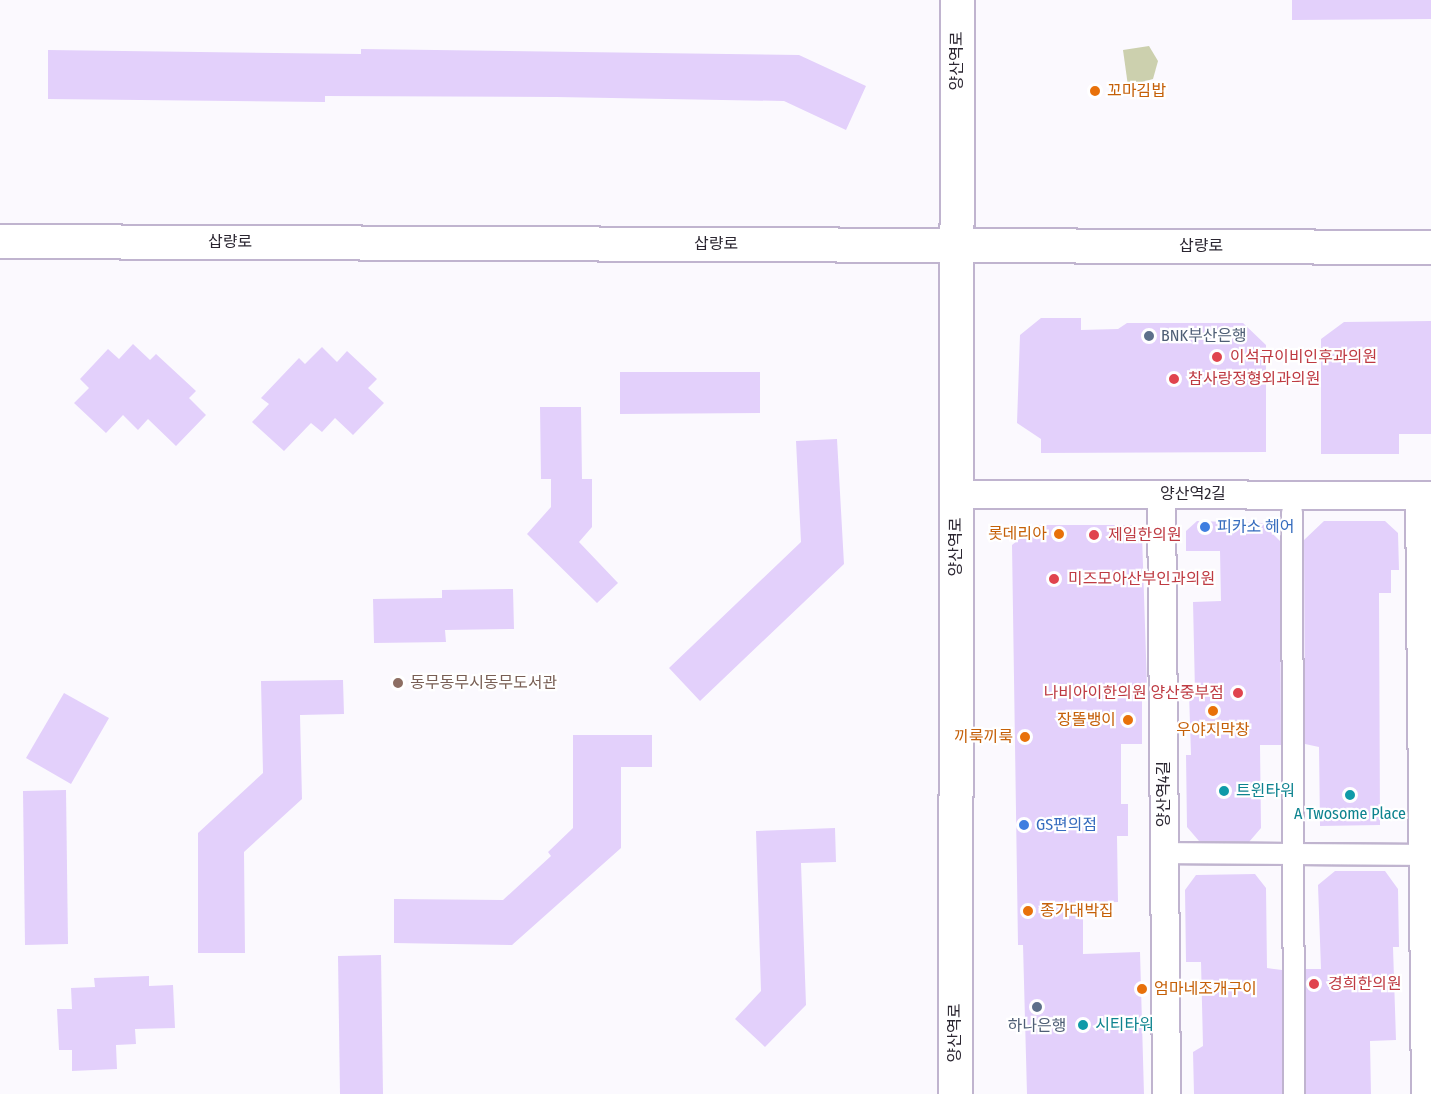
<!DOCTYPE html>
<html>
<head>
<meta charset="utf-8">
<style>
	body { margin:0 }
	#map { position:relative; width:1431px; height:1094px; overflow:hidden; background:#fbf9fe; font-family:"Fira Sans Condensed","Noto Sans KR",sans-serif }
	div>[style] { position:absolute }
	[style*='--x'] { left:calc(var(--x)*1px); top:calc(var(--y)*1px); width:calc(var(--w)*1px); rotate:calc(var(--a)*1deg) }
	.green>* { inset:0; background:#ccd0ae }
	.building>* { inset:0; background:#e3d0fb }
	.roads { filter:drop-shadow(2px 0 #c0b4cf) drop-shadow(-2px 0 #c0b4cf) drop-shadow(0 2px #c0b4cf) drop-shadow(0 -2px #c0b4cf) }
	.pedestrian>* { height:20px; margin:-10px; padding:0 10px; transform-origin:10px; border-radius:10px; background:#fff }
	.minor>* { height:27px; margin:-13.5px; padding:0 13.5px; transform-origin:13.5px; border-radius:13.5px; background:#fff }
	.tertiary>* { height:33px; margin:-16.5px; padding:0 16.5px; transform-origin:16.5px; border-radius:16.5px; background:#fff }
	.dots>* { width:16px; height:16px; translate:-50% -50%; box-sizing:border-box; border:3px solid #fff; border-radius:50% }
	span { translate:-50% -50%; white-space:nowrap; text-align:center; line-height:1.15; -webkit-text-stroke:4.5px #fff; paint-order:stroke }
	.street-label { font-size:16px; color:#2b2631 }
	.food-label { font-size:16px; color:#c56008 }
	.left { translate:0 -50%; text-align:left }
	.right { translate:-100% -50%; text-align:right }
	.service-label { font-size:16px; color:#4e5e75 }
	.health-label { font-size:16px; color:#be3a42 }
	.shop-label { font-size:16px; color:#366cbe }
	.education-label { font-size:16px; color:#785e54 }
	.culture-label { font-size:16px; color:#0d838f }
</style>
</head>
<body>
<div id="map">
	<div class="green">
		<div style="clip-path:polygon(1149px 46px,1158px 61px,1153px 79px,1128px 86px,1123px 50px)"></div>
	</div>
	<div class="building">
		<div style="clip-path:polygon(1292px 0,1431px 0,1431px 19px,1292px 20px)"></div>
		<div style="clip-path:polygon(361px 49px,799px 55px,866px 86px,846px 130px,784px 101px,556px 97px,325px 96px,325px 102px,48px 99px,48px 50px,361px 54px)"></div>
		<div style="clip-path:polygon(1041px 318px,1081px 318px,1081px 330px,1118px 329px,1127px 323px,1243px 323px,1266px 345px,1266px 452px,1041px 453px,1041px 439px,1017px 423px,1020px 335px)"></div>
		<div style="clip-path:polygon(1431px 321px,1431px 434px,1399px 434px,1399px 454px,1321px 454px,1321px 339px,1344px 322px)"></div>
		<div style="clip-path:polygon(133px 344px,150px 360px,156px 354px,196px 391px,189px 398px,206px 415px,176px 446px,148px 419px,138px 430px,123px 415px,106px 433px,74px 403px,89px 388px,80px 379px,108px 349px,119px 359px)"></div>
		<div style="clip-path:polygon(322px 347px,337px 362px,347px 351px,377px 379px,368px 388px,384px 403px,353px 435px,335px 418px,322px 432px,311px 423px,284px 451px,252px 422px,269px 404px,261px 398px,299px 358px,305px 364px)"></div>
		<div style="clip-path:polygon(620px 372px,760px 372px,760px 413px,620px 414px)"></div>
		<div style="clip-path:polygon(540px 407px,581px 407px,582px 479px,592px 479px,592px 527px,579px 542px,618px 583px,597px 603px,527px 534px,551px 507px,551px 479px,541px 479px)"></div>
		<div style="clip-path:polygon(837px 439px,844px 564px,700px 701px,669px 668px,801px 542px,796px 441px)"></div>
		<div style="clip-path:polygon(1197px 521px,1262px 523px,1280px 541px,1281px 745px,1260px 745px,1261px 828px,1249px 842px,1199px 841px,1187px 827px,1186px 755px,1191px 755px,1189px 693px,1195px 692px,1193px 602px,1221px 601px,1220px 551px,1186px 551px,1186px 531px)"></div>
		<div style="clip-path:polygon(1324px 521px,1385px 521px,1398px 533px,1399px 570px,1391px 570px,1391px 593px,1379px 593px,1380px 825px,1320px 826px,1319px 747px,1305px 744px,1304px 540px)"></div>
		<div style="clip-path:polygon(1037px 525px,1132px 525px,1142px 535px,1147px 686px,1142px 686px,1142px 744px,1121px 744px,1121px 804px,1128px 804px,1128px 836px,1117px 836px,1118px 902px,1083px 903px,1083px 954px,1140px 952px,1144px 1094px,1027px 1094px,1023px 945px,1018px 945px,1012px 545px)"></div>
		<div style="clip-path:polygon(513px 589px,514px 629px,445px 630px,446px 642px,374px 643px,373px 599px,442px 598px,442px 590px)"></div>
		<div style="clip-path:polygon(343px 680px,344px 714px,300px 715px,302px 799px,244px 852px,245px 953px,198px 953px,198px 833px,263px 773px,261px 681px)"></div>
		<div style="clip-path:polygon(64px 693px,109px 718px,71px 784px,26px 758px)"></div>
		<div style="clip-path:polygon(573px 735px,652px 735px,652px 767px,621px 767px,621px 848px,512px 945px,394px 943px,394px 899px,503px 900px,551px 856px,548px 852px,573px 828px)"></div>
		<div style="clip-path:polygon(66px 790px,68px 944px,25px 945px,23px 791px)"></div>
		<div style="clip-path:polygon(835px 828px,836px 862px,801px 863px,806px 1005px,765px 1047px,735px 1019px,761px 991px,756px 831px)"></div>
		<div style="clip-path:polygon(1335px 871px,1385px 871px,1398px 889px,1399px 947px,1393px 947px,1396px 1040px,1370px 1041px,1371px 1094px,1306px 1094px,1306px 969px,1321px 969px,1318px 885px)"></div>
		<div style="clip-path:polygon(1255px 874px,1266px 888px,1267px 968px,1282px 970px,1282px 1094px,1194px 1094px,1193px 1052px,1203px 1046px,1201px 962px,1186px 962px,1185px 890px,1196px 875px)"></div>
		<div style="clip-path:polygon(381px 955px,383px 1094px,340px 1094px,338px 956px)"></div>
		<div style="clip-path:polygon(149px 976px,149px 986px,173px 985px,175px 1028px,135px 1029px,136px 1044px,116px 1045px,117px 1069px,72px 1071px,72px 1050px,59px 1050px,57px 1009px,72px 1009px,71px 988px,95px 987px,94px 978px)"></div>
	</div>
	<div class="roads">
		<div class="pedestrian">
			<div style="--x:1292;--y:512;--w:582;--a:89.8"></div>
			<div style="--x:1164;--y:853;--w:259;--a:0.4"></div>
		</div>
		<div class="minor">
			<div style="--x:956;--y:494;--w:475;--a:0.1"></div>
			<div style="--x:1161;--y:494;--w:600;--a:89.52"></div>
			<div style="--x:1419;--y:495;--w:599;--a:89.43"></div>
		</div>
		<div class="tertiary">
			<div style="--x:0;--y:241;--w:1431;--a:0.24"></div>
			<div style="--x:955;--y:1094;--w:1094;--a:-89.9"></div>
		</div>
	</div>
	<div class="dots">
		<div style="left:1095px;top:91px;background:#e8710a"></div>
		<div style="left:1149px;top:336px;background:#5c6f8a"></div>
		<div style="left:1217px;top:357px;background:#e0444e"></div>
		<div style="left:1174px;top:379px;background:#e0444e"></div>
		<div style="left:1205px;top:527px;background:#3f7fe0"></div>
		<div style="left:1059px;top:534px;background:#e8710a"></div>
		<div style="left:1094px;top:535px;background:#e0444e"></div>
		<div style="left:1054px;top:579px;background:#e0444e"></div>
		<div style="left:398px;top:683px;background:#8d6e63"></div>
		<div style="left:1238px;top:693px;background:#e0444e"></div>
		<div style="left:1213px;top:711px;background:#e8710a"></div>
		<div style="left:1128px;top:720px;background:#e8710a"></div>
		<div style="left:1025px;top:737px;background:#e8710a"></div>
		<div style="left:1224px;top:791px;background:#0f9aa8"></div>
		<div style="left:1350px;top:795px;background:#0f9aa8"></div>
		<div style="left:1024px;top:825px;background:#3f7fe0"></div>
		<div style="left:1028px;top:911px;background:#e8710a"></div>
		<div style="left:1314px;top:984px;background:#e0444e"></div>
		<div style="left:1142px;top:989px;background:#e8710a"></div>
		<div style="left:1037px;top:1007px;background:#5c6f8a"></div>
		<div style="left:1083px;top:1025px;background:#0f9aa8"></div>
	</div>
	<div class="street-label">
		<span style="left:957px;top:61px;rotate:-90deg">양산역로</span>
		<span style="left:230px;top:242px">삽량로</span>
		<span style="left:716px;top:244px">삽량로</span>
		<span style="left:1201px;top:246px">삽량로</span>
		<span style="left:1193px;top:494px">양산역2길</span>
		<span style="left:956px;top:547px;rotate:-90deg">양산역로</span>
		<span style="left:1164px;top:794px;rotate:-90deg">양산역4길</span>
		<span style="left:955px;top:1033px;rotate:-90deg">양산역로</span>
	</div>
	<div class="food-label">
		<span class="left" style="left:1107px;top:91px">꼬마김밥</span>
		<span class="right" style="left:1047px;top:534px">롯데리아</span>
		<span class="right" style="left:1116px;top:720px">장똘뱅이</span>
		<span style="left:1213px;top:730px">우야지막창</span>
		<span class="right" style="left:1013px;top:737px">끼룩끼룩</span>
		<span class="left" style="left:1040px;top:911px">종가대박집</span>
		<span class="left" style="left:1154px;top:989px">엄마네조개구이</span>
	</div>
	<div class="service-label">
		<span class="left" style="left:1161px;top:336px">BNK부산은행</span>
		<span style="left:1037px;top:1026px">하나은행</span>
	</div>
	<div class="health-label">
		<span class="left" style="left:1230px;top:357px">이석규이비인후과의원</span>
		<span class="left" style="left:1188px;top:379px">참사랑정형외과의원</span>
		<span class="left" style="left:1108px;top:535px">제일한의원</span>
		<span class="left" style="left:1068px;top:579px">미즈모아산부인과의원</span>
		<span class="right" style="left:1224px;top:693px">나비아이한의원 양산중부점</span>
		<span class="left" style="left:1328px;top:984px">경희한의원</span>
	</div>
	<div class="shop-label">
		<span class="left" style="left:1217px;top:527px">피카소 헤어</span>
		<span class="left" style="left:1036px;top:825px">GS편의점</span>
	</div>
	<div class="education-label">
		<span class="left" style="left:410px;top:683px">동무동무시동무도서관</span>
	</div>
	<div class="culture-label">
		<span class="left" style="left:1236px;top:791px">트윈타워</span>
		<span style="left:1350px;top:814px">A Twosome Place</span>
		<span class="left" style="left:1095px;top:1025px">시티타워</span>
	</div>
</div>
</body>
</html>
